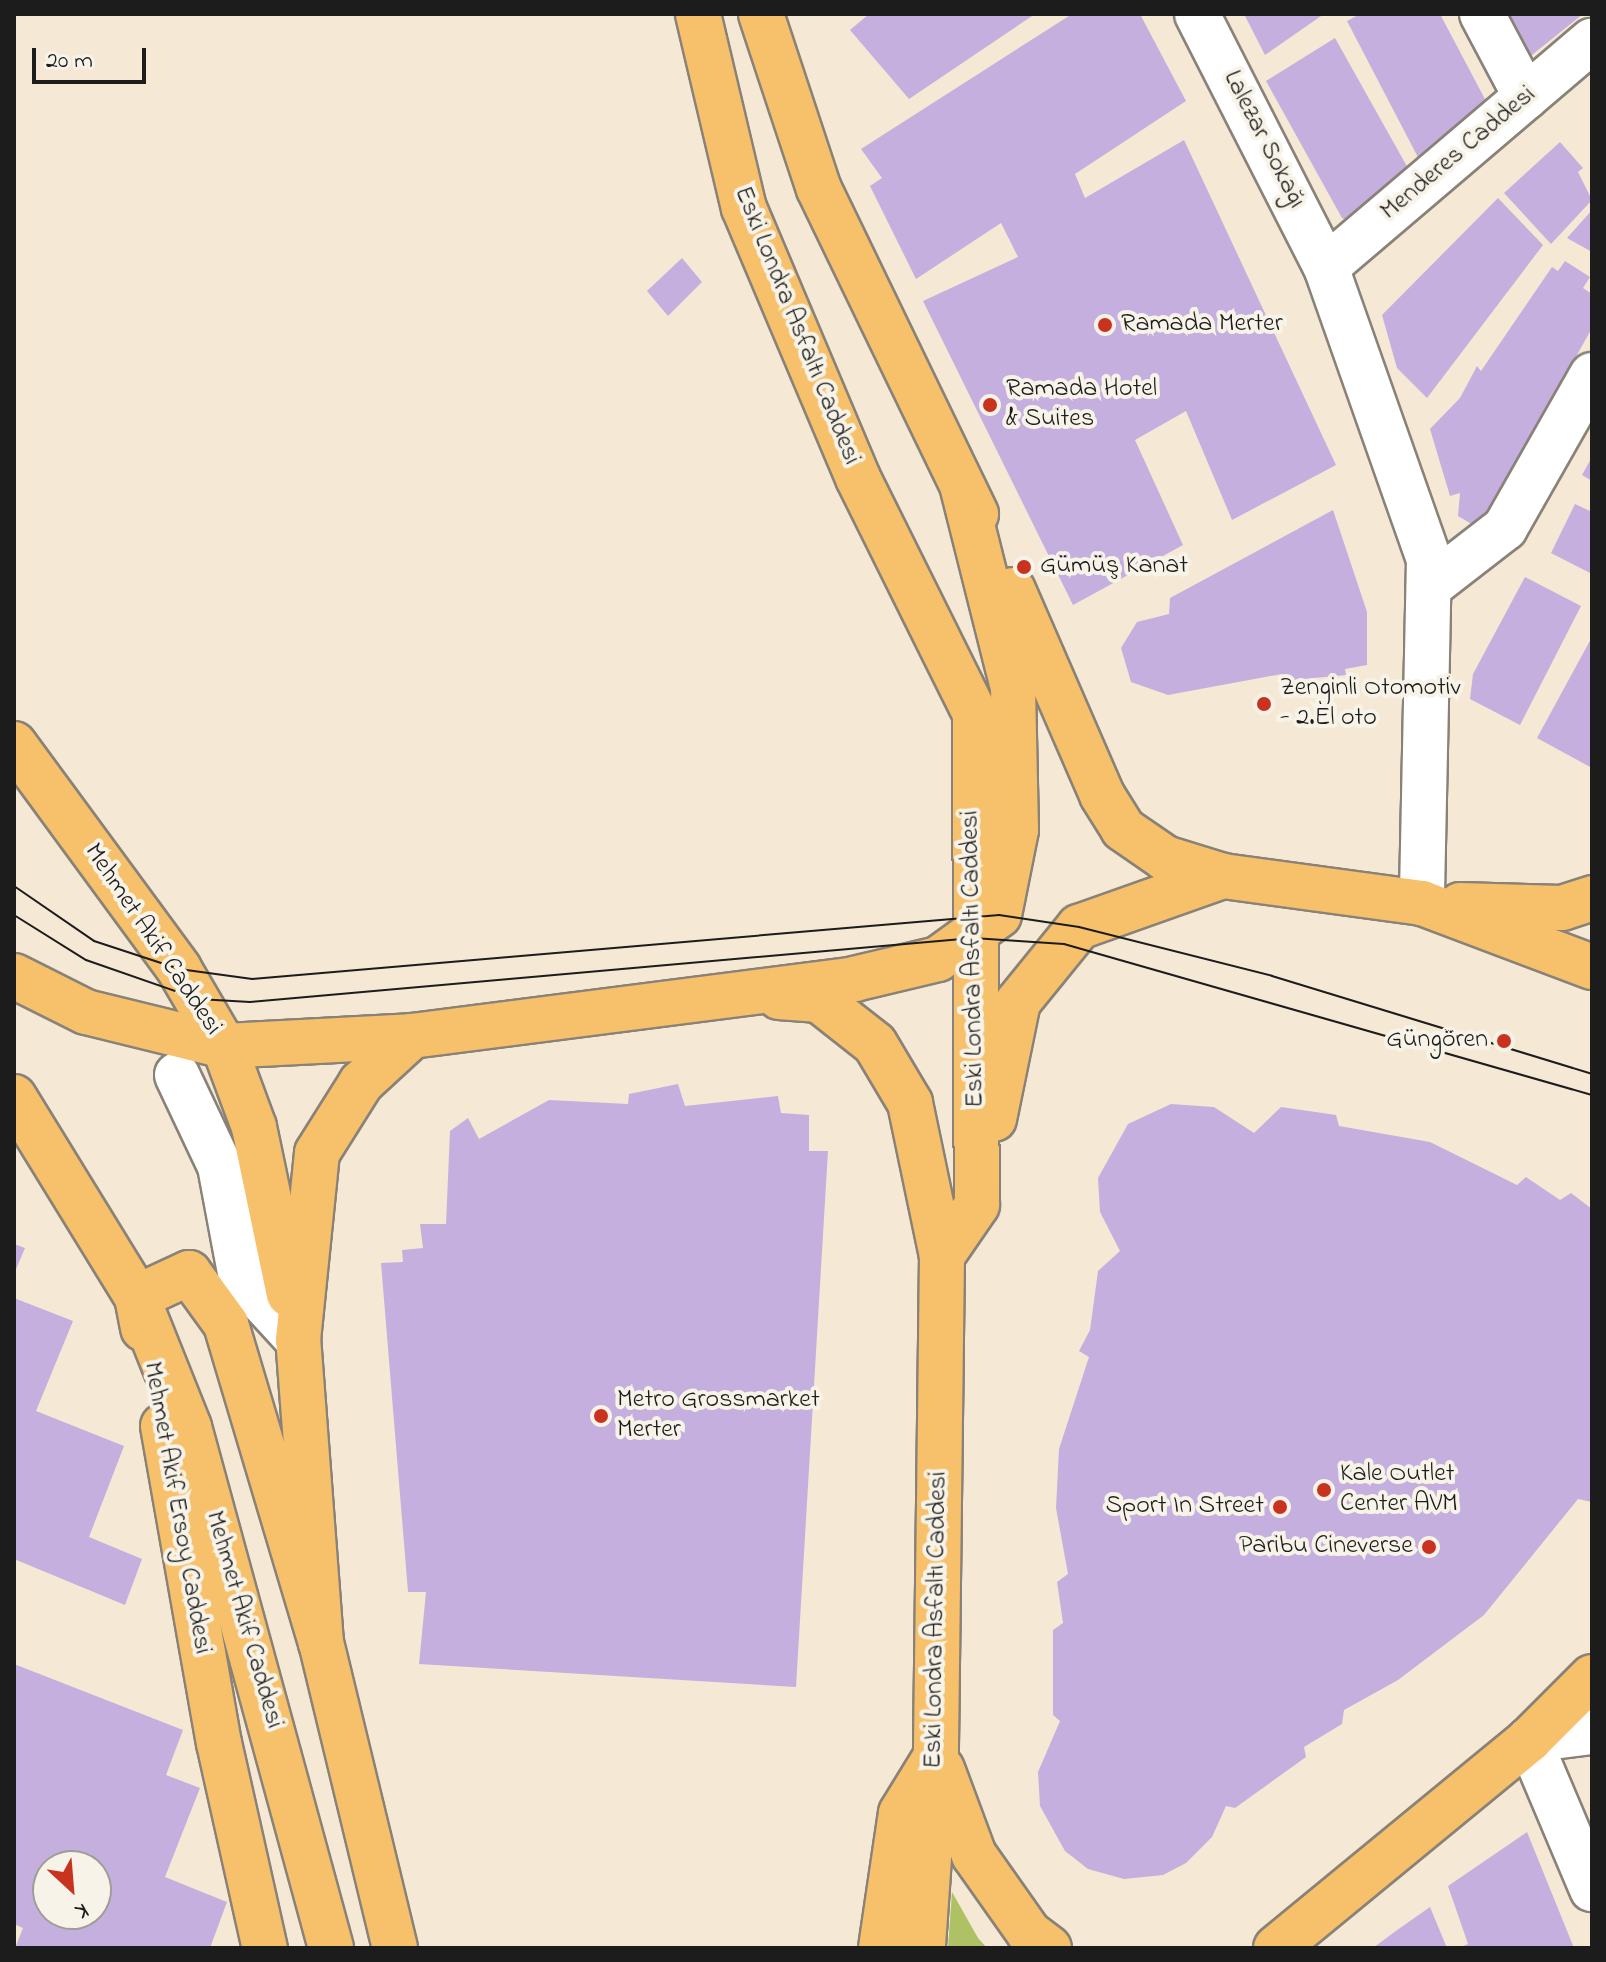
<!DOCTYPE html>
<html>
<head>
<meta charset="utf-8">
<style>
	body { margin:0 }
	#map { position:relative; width:1606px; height:1962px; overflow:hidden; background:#f5e8d4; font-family:"Indie Flower",sans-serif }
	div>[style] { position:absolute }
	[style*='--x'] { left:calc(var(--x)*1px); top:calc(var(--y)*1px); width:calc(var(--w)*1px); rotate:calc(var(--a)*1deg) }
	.green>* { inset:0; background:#aec165 }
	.building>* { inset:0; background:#c5afdf }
	.roads { filter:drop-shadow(2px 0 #888278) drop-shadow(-2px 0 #888278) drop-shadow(0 2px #888278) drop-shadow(0 -2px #888278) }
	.minor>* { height:44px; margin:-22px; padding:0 22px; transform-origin:22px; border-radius:22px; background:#fff }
	.major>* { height:44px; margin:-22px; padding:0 22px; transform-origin:22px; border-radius:22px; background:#f7c06b }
	.tram>* { height:2px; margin:-1px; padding:0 1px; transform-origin:1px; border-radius:1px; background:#1c1c1c }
	.dots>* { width:22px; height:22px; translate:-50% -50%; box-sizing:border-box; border:4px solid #f7f3e8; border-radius:50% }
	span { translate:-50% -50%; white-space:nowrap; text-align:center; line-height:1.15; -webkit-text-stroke:8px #f7f3e8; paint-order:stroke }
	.street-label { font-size:26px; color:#1c1c1c }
	.poi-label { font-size:26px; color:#1c1c1c }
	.left { translate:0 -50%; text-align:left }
	.right { translate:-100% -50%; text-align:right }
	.frame { position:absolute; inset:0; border:16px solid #1c1c1c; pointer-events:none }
	.north { position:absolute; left:32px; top:1850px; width:80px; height:80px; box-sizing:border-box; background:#f7f3e8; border:2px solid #9f9d96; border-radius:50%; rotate:154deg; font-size:22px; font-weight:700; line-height:32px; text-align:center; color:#1c1c1c }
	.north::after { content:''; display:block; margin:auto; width:28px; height:36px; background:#c8321e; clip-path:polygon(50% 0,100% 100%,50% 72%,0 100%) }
	.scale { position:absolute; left:32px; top:48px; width:114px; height:36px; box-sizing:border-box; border:4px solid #1c1c1c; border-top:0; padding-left:10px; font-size:24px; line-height:28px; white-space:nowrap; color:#1c1c1c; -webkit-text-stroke:6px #f7f3e8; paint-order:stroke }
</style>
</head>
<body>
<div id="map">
	<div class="green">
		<div style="clip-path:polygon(952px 1892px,978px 1938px,987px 1948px,948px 1948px)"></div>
	</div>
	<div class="building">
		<div style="clip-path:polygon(869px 14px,1035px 14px,909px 99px,850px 30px)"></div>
		<div style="clip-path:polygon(1072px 14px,1141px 16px,1186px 101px,1075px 174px,1085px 198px,1184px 140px,1336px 465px,1232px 520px,1186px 411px,1135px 440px,1183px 545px,1073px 605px,923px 301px,1018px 257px,1001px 223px,916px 279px,870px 186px,882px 178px,861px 149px)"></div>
		<div style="clip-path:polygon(1244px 14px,1324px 14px,1265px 55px)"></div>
		<div style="clip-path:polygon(1360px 14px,1440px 14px,1487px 103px,1422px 165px,1347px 21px)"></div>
		<div style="clip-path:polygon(1496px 14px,1583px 14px,1527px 59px)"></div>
		<div style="clip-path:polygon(1335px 38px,1409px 170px,1351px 222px,1342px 218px,1266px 81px)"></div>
		<div style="clip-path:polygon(1560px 142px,1583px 168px,1578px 172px,1592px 200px,1551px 244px,1504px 193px)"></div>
		<div style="clip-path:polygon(1498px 198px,1543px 245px,1427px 398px,1397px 368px,1382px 315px)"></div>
		<div style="clip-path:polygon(1592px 210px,1592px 252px,1567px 238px)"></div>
		<div style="clip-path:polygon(682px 258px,702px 282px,668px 316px,647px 291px)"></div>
		<div style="clip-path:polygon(1565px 261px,1590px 277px,1583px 288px,1592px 294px,1592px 328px,1480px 529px,1458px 516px,1460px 493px,1450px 496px,1430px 429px,1460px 398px,1477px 366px,1481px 371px,1552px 267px,1558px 271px)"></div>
		<div style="clip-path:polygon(1592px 457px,1592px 481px,1582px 475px)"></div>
		<div style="clip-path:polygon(1575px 504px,1592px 512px,1592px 574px,1551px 553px)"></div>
		<div style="clip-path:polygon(1333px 510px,1367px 612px,1367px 665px,1345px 669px,1346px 675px,1283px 681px,1282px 674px,1168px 695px,1131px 682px,1121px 648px,1137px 622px,1169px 614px,1170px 598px)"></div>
		<div style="clip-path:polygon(1525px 577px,1581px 606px,1520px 725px,1470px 699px,1473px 674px)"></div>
		<div style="clip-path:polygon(1592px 637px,1592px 768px,1537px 738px)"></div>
		<div style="clip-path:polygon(678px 1084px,685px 1106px,778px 1096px,781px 1113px,809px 1115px,809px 1151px,828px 1151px,796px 1687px,419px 1664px,426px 1592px,408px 1592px,381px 1263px,403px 1262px,402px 1250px,423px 1248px,420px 1224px,446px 1224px,450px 1131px,468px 1118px,479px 1139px,549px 1100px,628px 1104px,629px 1094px)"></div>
		<div style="clip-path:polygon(1171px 1104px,1214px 1107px,1254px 1133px,1281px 1107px,1336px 1115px,1339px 1126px,1430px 1142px,1517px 1185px,1526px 1177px,1560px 1200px,1571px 1193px,1592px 1209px,1592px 1502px,1578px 1499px,1484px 1615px,1398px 1680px,1344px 1710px,1342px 1724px,1304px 1747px,1306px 1757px,1235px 1808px,1226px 1806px,1212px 1837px,1186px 1863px,1163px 1875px,1124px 1879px,1088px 1869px,1065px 1851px,1040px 1806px,1038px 1772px,1060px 1721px,1053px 1715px,1053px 1630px,1063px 1623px,1057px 1582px,1068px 1574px,1056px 1508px,1059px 1449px,1089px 1357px,1079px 1351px,1090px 1330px,1098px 1271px,1120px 1251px,1100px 1212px,1098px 1178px,1128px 1124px)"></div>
		<div style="clip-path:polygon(14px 1244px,25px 1248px,14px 1274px)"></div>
		<div style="clip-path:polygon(14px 1298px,73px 1321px,36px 1411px,124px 1446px,89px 1537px,142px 1559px,125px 1605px,14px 1559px)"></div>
		<div style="clip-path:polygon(evenodd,14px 1664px,183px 1730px,166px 1775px,200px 1788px,165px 1877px,227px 1902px,210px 1948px,15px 1948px,23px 1928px,14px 1924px,14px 1664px,48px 1866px,96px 1866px,96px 1914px,48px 1914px,48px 1866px)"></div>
		<div style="clip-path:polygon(1527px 1832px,1574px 1948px,1459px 1948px,1468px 1944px,1448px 1886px)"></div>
		<div style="clip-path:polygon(1430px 1907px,1447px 1948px,1373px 1948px,1393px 1933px)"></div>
	</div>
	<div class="roads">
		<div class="minor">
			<div style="--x:1197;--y:14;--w:284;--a:63"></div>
			<div style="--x:1326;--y:267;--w:310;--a:70.6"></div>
			<div style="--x:1429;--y:559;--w:344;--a:91.2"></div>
			<div style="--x:1482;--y:14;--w:94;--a:62.1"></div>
			<div style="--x:1326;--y:267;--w:349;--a:-40.4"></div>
			<div style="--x:1429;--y:587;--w:96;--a:-37.8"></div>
			<div style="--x:1505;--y:528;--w:176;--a:-60.4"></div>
			<div style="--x:177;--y:1075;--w:101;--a:64.7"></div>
			<div style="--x:220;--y:1166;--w:114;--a:79.4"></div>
			<div style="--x:241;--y:1278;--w:84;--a:47.4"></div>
			<div style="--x:1592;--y:1732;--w:64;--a:172.8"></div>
			<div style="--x:1529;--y:1740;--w:162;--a:67.1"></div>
		</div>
		<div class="major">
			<div style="--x:698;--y:14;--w:199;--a:76.7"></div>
			<div style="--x:744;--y:208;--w:293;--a:67.1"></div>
			<div style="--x:858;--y:478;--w:263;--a:63.6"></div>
			<div style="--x:975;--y:714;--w:491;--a:89.8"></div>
			<div style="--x:977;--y:1205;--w:62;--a:124.5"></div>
			<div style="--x:942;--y:1256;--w:499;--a:90.7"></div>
			<div style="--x:936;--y:1755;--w:193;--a:93.9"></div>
			<div style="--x:761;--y:14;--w:184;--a:71.7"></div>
			<div style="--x:819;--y:189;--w:361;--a:64.2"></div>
			<div style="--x:1013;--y:590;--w:223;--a:66.5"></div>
			<div style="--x:1102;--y:795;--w:40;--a:58"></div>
			<div style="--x:1123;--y:829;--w:51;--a:34.6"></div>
			<div style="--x:1165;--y:858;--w:61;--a:17.2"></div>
			<div style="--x:1223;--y:876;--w:201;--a:7.7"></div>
			<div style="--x:1422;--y:903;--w:182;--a:20.6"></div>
			<div style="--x:14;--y:744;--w:279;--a:53.7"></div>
			<div style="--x:179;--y:969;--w:89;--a:59.7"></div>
			<div style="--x:224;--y:1046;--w:86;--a:69.7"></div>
			<div style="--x:254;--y:1127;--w:171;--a:78.2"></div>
			<div style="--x:1460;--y:905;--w:102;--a:1.7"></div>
			<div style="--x:1562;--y:908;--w:32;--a:-18"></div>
			<div style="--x:14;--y:976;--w:80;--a:26.6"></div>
			<div style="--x:86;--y:1012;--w:142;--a:13.8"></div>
			<div style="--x:224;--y:1046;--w:188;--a:-3"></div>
			<div style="--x:412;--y:1036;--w:446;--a:-7.3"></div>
			<div style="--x:854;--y:979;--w:86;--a:-13.4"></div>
			<div style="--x:938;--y:959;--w:75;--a:-35.8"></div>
			<div style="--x:999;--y:915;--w:87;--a:-78.7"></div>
			<div style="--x:1016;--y:830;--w:142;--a:-91.2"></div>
			<div style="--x:1013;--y:688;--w:205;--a:-104.1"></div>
			<div style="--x:779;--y:997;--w:40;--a:4.3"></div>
			<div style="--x:819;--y:1000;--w:71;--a:38.2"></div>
			<div style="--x:875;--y:1044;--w:69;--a:59.3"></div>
			<div style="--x:910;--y:1103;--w:156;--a:78.2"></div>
			<div style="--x:14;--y:1097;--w:235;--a:58.4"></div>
			<div style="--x:137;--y:1297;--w:32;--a:79"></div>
			<div style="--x:994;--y:1119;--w:119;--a:-78.4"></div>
			<div style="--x:1018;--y:1002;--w:97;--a:-50.9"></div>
			<div style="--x:1079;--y:927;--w:153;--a:-19.5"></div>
			<div style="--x:163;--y:1426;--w:322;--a:80"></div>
			<div style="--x:219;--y:1743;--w:210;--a:77.4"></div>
			<div style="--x:321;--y:1643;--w:333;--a:-106.6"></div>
			<div style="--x:226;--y:1324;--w:63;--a:-126"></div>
			<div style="--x:189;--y:1273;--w:57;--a:155.2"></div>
			<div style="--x:137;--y:1297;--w:140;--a:68.2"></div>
			<div style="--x:189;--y:1427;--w:540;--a:74.75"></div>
			<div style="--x:942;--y:1769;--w:92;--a:69.6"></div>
			<div style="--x:974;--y:1855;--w:95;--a:54.8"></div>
			<div style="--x:1029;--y:1933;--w:25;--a:37"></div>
			<div style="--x:395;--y:1948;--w:314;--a:-103.6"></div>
			<div style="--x:321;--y:1643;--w:304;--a:-94.3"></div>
			<div style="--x:298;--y:1340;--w:188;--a:-84.2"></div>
			<div style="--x:317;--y:1153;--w:83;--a:-57.8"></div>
			<div style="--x:361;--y:1083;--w:69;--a:-42.7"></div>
			<div style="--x:881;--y:1948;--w:136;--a:-81.6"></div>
			<div style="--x:901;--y:1813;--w:61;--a:-58.4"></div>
			<div style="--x:1276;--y:1948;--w:328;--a:-39.4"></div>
			<div style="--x:1529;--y:1740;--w:89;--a:-45"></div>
		</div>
	</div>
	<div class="tram">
		<div style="--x:14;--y:886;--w:97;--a:34.5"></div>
		<div style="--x:94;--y:941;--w:89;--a:18.2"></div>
		<div style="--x:179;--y:969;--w:74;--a:7.8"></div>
		<div style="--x:252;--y:979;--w:750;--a:-4.9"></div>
		<div style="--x:999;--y:915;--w:81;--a:8.5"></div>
		<div style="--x:1079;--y:927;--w:199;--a:14.2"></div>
		<div style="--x:1272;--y:976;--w:335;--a:17"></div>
		<div style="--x:14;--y:915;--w:85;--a:32"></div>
		<div style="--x:86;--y:960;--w:119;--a:19.2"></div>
		<div style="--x:198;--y:999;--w:52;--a:3.3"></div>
		<div style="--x:250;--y:1002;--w:726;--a:-5.06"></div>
		<div style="--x:973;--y:938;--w:91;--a:3.8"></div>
		<div style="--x:1064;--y:944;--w:549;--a:15.96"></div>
	</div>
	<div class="dots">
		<div style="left:1105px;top:325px;background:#c8321e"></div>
		<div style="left:990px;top:405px;background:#c8321e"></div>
		<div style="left:1024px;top:567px;background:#c8321e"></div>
		<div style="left:1264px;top:704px;background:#c8321e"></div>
		<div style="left:1504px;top:1041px;background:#c8321e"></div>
		<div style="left:601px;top:1416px;background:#c8321e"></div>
		<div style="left:1324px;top:1490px;background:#c8321e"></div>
		<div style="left:1280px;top:1507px;background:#c8321e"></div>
		<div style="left:1429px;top:1547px;background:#c8321e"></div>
	</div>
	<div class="street-label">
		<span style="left:1263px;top:140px;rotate:63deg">Lalezar Sokağı</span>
		<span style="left:1459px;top:154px;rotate:-40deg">Menderes Caddesi</span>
		<span style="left:796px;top:326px;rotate:68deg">Eski Londra Asfaltı Caddesi</span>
		<span style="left:152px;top:940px;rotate:56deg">Mehmet Akif Caddesi</span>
		<span style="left:974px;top:959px;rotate:-91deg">Eski Londra Asfaltı Caddesi</span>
		<span style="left:176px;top:1508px;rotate:80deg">Mehmet Akif Ersoy Caddesi</span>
		<span style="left:243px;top:1620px;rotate:74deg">Mehmet Akif Caddesi</span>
		<span style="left:937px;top:1620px;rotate:-89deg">Eski Londra Asfaltı Caddesi</span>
	</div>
	<div class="poi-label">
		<span class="left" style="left:1121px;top:325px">Ramada Merter</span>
		<span class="left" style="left:1006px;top:405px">Ramada Hotel<br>&amp; Suites</span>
		<span class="left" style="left:1040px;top:567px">Gümüş Kanat</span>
		<span class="left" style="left:1280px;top:704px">Zenginli Otomotiv<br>- 2.El oto</span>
		<span class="right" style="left:1488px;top:1041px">Güngören</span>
		<span class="left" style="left:617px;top:1416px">Metro Grossmarket<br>Merter</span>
		<span class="left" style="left:1340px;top:1490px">Kale Outlet<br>Center AVM</span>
		<span class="right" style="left:1264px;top:1507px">Sport In Street</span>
		<span class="right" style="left:1413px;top:1547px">Paribu Cineverse</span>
	</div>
	<div class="frame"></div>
	<div class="north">K</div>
	<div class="scale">20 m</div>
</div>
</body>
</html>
